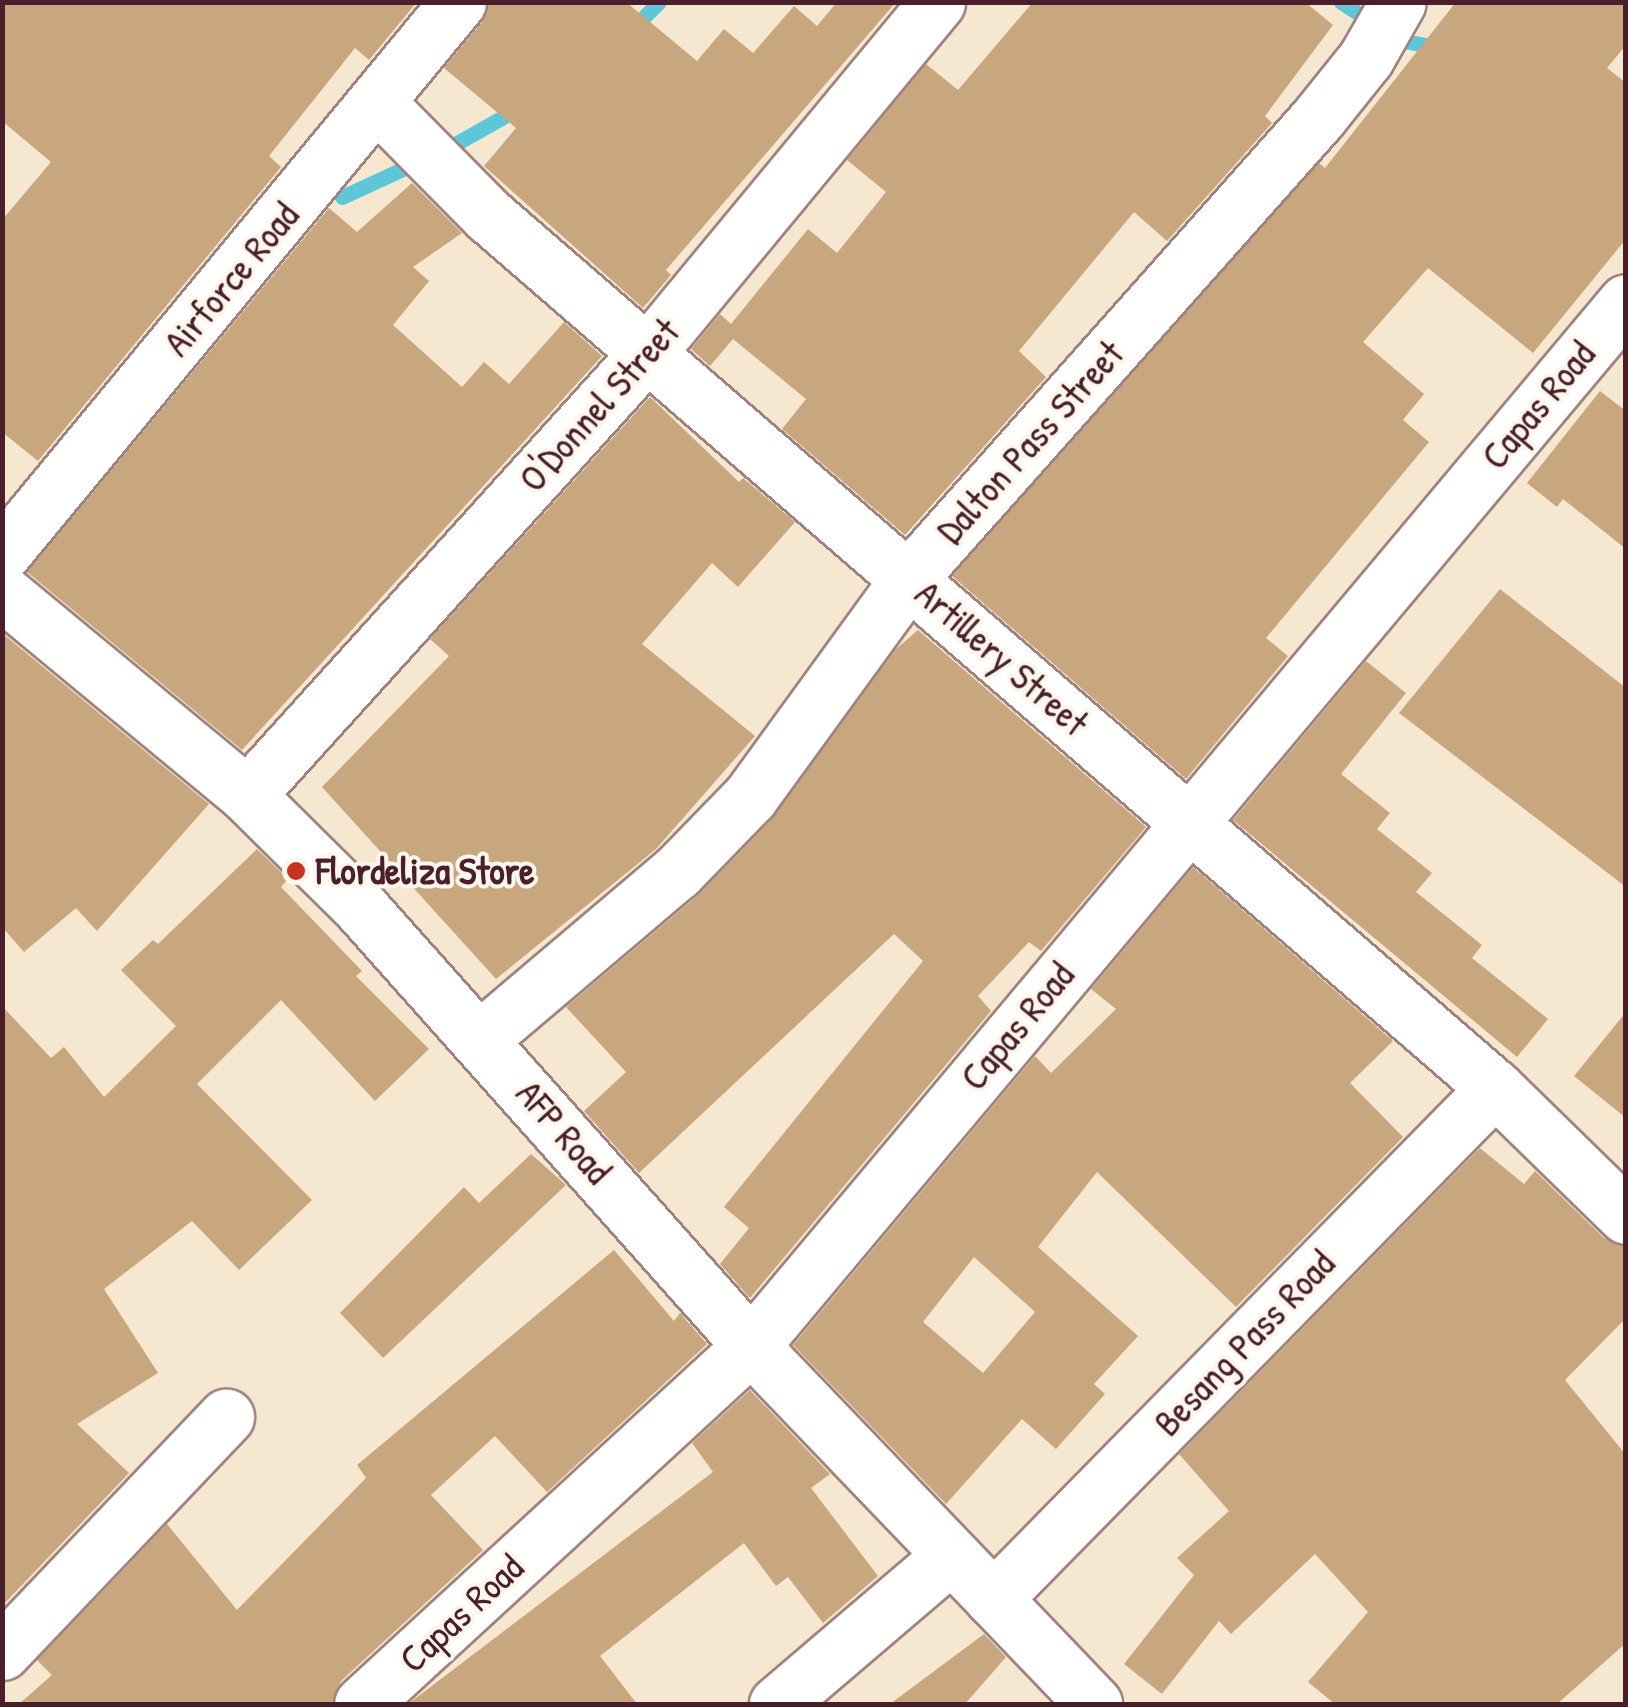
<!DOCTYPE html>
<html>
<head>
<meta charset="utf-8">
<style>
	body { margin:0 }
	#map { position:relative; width:1628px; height:1707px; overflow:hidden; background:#f5e7d0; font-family:"Patrick Hand",sans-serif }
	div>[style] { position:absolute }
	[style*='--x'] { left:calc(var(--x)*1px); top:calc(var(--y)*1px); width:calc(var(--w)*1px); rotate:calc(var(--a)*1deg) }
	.stream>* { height:15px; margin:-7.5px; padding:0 7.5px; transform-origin:7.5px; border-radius:7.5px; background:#5dc6d9 }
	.building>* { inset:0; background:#c9a77e }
	.roads { filter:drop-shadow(2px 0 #a0837e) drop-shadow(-2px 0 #a0837e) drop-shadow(0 2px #a0837e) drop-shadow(0 -2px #a0837e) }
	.minor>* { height:55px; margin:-27.5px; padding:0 27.5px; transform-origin:27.5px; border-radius:27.5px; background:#fff }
	.dots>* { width:28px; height:28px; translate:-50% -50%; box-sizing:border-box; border:5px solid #fbf7ec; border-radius:50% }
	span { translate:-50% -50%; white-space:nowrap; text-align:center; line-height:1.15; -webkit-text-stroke:8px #fbf7ec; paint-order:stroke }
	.street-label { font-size:38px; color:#4a1f2b }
	.poi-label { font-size:38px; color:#4a1f2b; font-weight:700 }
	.left { translate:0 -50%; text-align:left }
	.frame { position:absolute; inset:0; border:5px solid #4a1f2b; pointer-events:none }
</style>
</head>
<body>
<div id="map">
	<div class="stream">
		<div style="--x:1341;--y:2;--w:69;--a:33.2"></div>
		<div style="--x:1399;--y:40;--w:44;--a:10.5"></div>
		<div style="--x:630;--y:31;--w:41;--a:-45"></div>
		<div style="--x:441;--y:152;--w:92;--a:-29.4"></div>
		<div style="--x:342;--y:197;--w:86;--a:-24.8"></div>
	</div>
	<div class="building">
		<div style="clip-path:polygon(2px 2px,417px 2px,369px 60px,355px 48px,269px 156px,281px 167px,38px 461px,2px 432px,2px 220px,51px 162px,2px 121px)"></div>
		<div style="clip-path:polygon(488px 2px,626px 2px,697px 61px,724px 29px,753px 53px,794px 6px,817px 26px,837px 2px,896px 2px,666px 270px,671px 275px,643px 308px,484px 166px,516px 128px,444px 68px,482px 22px)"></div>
		<div style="clip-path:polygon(1033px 2px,1305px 2px,1333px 25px,1265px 116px,1272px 123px,1167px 241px,1134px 212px,1019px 351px,1046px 377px,905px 535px,782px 429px,806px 399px,733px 339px,710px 366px,691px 349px,720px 314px,731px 324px,808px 229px,837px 253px,886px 192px,847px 160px,926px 64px,958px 90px)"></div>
		<div style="clip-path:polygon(1456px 2px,1626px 2px,1626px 45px,1607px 68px,1626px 83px,1626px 239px,1533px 353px,1428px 268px,1363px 342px,1424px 394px,1403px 420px,1429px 442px,1266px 638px,1288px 656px,1186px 779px,952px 576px,1319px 163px,1325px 168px)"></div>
		<div style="clip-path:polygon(412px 183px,462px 233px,413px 267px,429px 281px,393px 325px,462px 387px,484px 362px,509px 384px,564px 322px,602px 356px,242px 750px,27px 572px,329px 208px,357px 232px)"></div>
		<div style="clip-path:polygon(1600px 391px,1626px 411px,1626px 549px,1563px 499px,1557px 507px,1527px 483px)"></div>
		<div style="clip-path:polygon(650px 397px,739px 482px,743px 478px,795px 522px,738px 587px,712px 563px,642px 644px,755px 736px,656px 849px,496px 979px,322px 787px,449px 656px,430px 639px)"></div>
		<div style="clip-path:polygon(1500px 589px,1626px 688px,1626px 887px,1399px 713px)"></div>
		<div style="clip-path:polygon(918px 630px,1146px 827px,1041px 951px,1029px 942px,978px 996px,991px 1011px,750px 1298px,720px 1264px,749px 1228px,724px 1207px,923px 961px,894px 934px,639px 1173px,584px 1111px,626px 1072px,566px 1007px,697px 896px,772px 819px,895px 650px)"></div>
		<div style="clip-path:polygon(2px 633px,209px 804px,97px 931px,76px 908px,24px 952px,2px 927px)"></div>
		<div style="clip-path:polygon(1366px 661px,1406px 693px,1341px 774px,1390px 813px,1377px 829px,1432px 873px,1416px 892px,1482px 945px,1472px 958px,1548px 1019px,1517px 1057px,1233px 820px)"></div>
		<div style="clip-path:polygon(257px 849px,288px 879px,281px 887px,362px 971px,356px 976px,429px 1049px,375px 1101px,281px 1000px,197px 1084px,312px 1200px,239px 1270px,192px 1221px,104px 1289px,158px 1373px,77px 1424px,129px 1473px,2px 1606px,2px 1006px,51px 1058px,64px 1047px,104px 1097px,176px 1026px,121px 970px,153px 940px,158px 944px)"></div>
		<div style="clip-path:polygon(evenodd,1193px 867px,1393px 1041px,1350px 1083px,1403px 1137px,1236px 1307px,1097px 1172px,1038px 1247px,1138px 1336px,1094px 1384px,1105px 1394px,1056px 1449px,1022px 1419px,946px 1504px,793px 1345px,1035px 1056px,1051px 1073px,1116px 1009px,1091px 989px,1193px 867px,974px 1257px,1035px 1312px,983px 1373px,923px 1322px,974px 1257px)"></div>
		<div style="clip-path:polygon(1626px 1012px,1626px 1118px,1574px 1076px)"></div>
		<div style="clip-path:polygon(1480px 1148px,1524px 1184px,1535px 1171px,1604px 1238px,1626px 1246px,1626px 1318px,1565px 1380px,1626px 1455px,1626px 1643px,1557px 1704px,1335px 1704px,1308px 1682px,1368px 1612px,1315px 1554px,1231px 1634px,1219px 1621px,1162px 1694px,1124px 1664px,1194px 1575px,1177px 1558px,1229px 1511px,1179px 1454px)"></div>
		<div style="clip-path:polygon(531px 1154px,566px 1185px,383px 1358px,340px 1313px,464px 1187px,479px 1203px)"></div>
		<div style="clip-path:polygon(614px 1250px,674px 1321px,680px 1313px,707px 1344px,547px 1492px,495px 1436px,431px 1495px,483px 1550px,341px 1681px,332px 1704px,19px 1704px,52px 1675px,37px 1660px,167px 1524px,237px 1610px,366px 1478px,357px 1465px)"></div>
		<div style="clip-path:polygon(750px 1390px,830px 1474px,811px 1488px,878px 1576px,823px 1623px,788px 1577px,776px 1586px,744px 1543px,600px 1656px,637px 1704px,408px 1704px,713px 1472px,692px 1443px)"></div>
		<div style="clip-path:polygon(984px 1634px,1006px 1657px,965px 1704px,890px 1704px)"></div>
	</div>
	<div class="roads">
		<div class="minor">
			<div style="--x:377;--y:103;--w:159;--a:45.3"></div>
			<div style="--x:489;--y:216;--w:1331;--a:40.92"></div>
			<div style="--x:1495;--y:1088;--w:183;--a:44.3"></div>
			<div style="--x:2;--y:554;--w:716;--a:-50.44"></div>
			<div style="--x:2;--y:592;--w:318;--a:39.6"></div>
			<div style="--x:247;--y:795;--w:159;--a:44.7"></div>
			<div style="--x:360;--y:907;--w:588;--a:48.31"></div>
			<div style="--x:751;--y:1346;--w:496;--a:46.2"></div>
			<div style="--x:247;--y:795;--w:596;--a:-47.86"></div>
			<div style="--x:647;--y:353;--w:455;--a:-50.4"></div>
			<div style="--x:481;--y:1038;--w:257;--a:-40.3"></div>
			<div style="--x:677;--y:872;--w:105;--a:-45.8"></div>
			<div style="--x:750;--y:797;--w:271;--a:-54"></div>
			<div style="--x:909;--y:578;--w:616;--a:-48.36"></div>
			<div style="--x:1318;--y:118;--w:77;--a:-51.3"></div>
			<div style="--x:1366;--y:58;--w:64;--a:-60.3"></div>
			<div style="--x:993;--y:1599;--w:716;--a:-45.51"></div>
			<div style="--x:2;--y:1652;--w:325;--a:-46.4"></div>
			<div style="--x:362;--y:1704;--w:529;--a:-42.62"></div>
			<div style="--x:751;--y:1346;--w:1362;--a:-50.03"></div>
			<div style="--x:777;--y:1704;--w:228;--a:-40.5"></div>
		</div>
	</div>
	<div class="dots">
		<div style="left:296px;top:871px;background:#c8321e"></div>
	</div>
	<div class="street-label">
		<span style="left:231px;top:279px;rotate:-50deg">Airforce Road</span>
		<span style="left:599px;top:405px;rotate:-48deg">O'Donnel Street</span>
		<span style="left:1538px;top:405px;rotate:-50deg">Capas Road</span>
		<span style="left:1030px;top:442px;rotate:-48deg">Dalton Pass Street</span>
		<span style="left:1002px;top:658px;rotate:41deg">Artillery Street</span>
		<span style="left:1017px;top:1026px;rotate:-50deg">Capas Road</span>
		<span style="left:564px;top:1132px;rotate:49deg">AFP Road</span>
		<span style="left:1244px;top:1343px;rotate:-46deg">Besang Pass Road</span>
		<span style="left:461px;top:1613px;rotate:-43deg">Capas Road</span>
	</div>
	<div class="poi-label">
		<span class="left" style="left:316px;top:871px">Flordeliza Store</span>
	</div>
	<div class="frame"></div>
</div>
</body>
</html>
